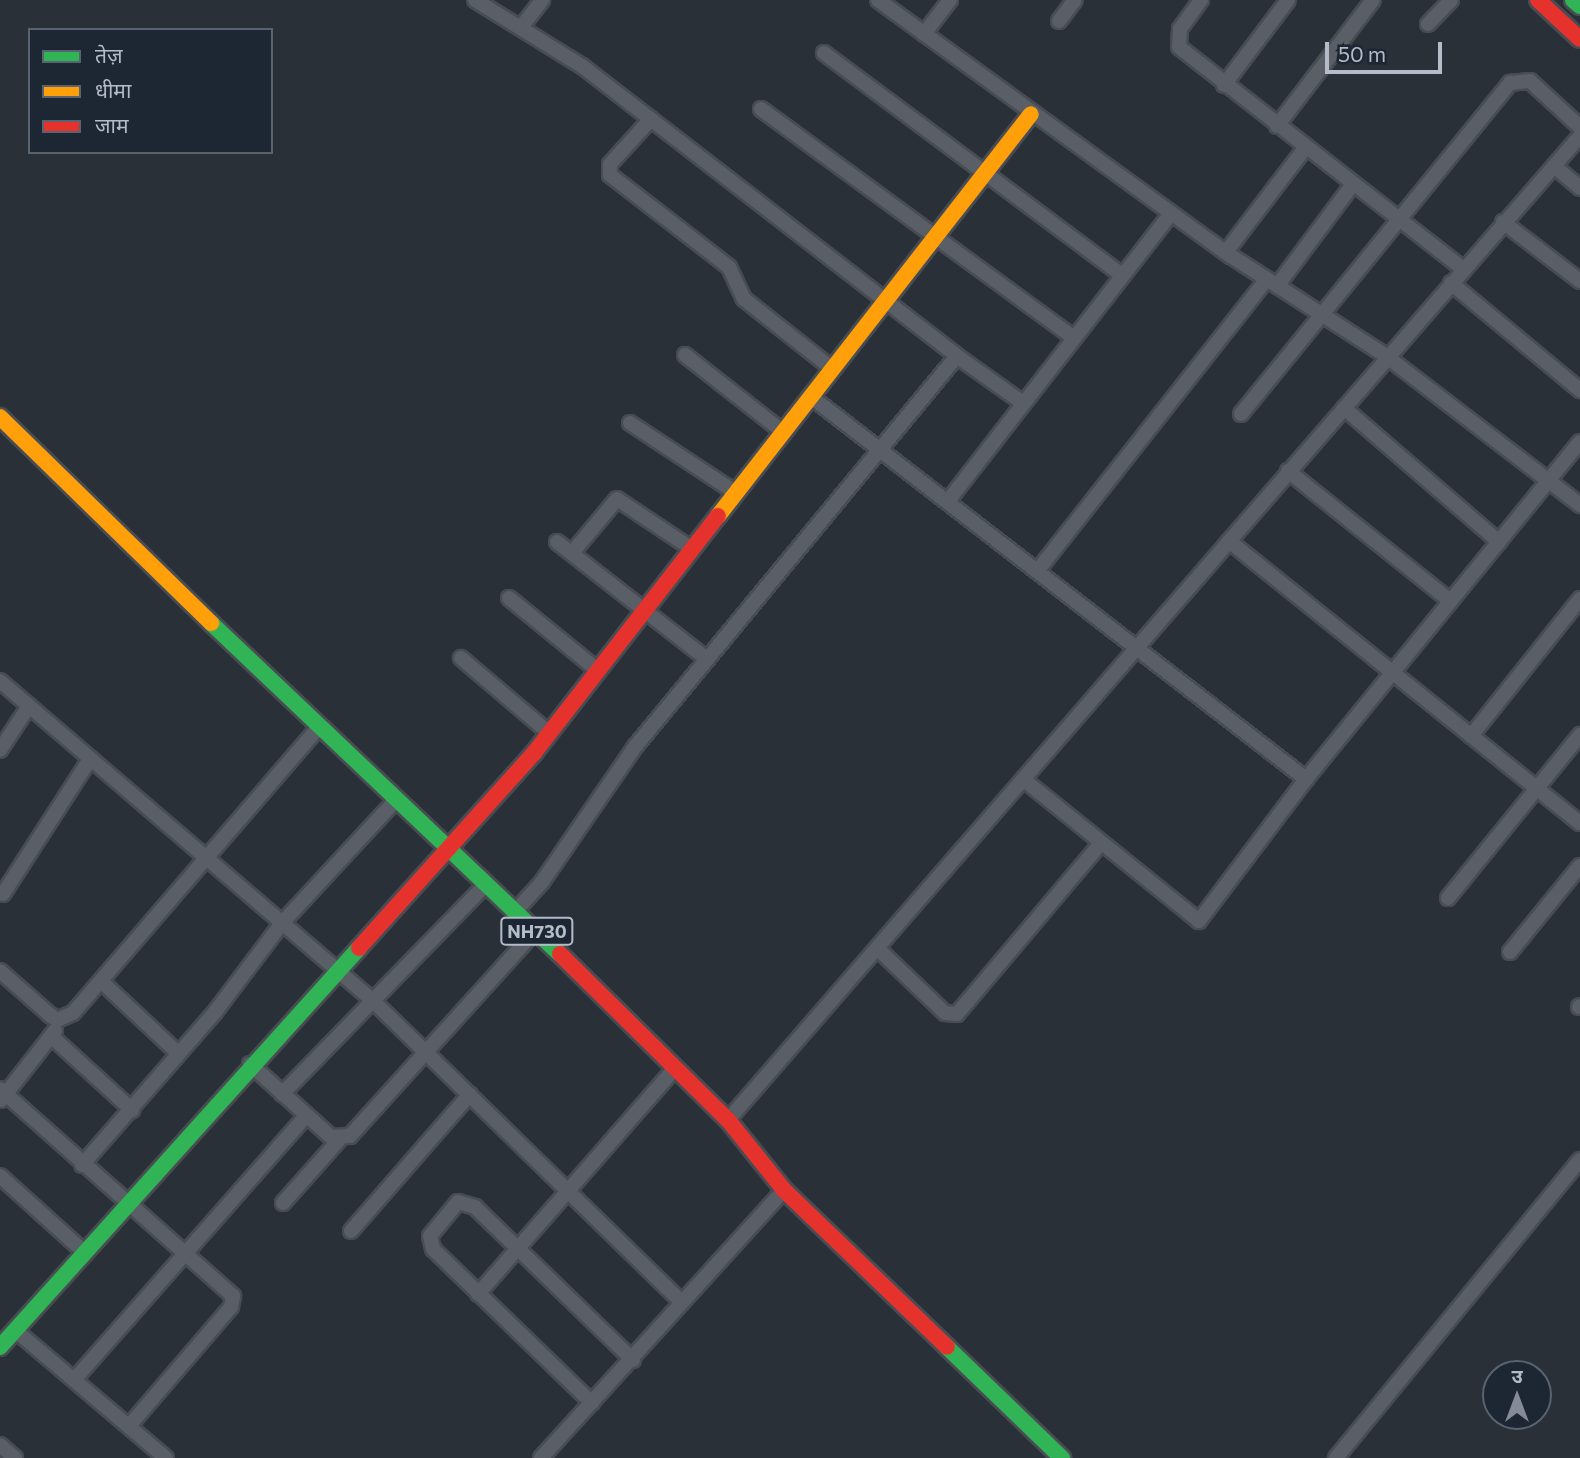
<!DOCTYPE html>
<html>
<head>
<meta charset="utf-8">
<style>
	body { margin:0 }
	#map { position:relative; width:1580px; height:1458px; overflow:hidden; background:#2a3038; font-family:Commissioner,"Noto Sans Devanagari",sans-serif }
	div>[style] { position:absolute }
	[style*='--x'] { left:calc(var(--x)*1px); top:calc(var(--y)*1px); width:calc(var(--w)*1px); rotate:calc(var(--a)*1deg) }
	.roads { filter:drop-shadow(2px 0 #484c53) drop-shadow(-2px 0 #484c53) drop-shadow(0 2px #484c53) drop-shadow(0 -2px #484c53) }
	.street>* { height:14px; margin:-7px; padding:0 7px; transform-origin:7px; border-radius:7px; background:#5a5e66 }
	.fast>* { height:16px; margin:-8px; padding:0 8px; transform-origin:8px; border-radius:8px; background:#30b455 }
	.slow>* { height:16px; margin:-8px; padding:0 8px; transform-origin:8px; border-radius:8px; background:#ff9f0a }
	.jam>* { height:16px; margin:-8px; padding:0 8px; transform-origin:8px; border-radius:8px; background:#e5322d }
	span { translate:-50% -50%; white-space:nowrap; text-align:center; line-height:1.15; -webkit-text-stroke:5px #1d2633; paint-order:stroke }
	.shield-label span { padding:2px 5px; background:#1d2633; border:2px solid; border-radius:5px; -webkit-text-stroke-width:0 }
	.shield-label { font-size:18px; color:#b4bcc9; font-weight:700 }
	.legend { position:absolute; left:28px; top:28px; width:245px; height:126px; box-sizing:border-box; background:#1d2633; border:2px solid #59626f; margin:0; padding:9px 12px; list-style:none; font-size:21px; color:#b4bcc9 }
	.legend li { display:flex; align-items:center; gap:14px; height:35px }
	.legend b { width:35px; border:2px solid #59626f }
	.north { position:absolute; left:1482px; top:1360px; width:70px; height:70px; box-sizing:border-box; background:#1d2633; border:2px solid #59626f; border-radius:50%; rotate:0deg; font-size:19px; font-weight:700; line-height:28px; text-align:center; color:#b4bcc9 }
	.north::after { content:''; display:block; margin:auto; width:24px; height:32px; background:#848b96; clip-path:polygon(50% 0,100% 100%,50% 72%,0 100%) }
	.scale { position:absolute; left:1325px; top:42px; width:117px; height:32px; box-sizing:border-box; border:4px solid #b4bcc9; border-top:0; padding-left:9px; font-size:21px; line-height:24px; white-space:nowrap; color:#b4bcc9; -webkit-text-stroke:5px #1d2633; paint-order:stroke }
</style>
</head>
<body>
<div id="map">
	<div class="roads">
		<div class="street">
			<div style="--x:475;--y:0;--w:126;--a:31.7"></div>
			<div style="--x:582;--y:66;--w:474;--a:37.7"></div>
			<div style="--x:878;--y:0;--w:436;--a:36"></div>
			<div style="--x:1231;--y:256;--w:184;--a:32.8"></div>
			<div style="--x:1386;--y:356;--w:245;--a:37.5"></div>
			<div style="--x:1201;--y:0;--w:36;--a:126"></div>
			<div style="--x:1180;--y:29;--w:18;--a:93"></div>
			<div style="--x:1179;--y:47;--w:359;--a:38"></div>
			<div style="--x:1059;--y:21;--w:26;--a:-53"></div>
			<div style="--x:1428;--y:24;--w:33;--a:-46"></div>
			<div style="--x:522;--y:26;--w:33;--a:-52"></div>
			<div style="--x:924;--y:34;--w:43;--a:-52.6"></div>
			<div style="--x:824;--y:53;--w:372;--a:36.7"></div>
			<div style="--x:1224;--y:85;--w:106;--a:-53"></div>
			<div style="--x:761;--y:109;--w:386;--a:36.2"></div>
			<div style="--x:651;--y:119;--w:61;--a:132.3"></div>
			<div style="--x:610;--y:164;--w:11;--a:90"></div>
			<div style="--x:610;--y:175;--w:150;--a:37.7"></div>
			<div style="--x:729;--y:267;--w:35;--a:65"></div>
			<div style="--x:744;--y:299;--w:110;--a:38.3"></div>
			<div style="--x:1277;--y:126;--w:158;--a:-52.7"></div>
			<div style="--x:1554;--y:166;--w:34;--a:40"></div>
			<div style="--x:1503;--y:222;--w:97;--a:37.5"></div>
			<div style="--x:1226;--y:252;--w:132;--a:-52.7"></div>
			<div style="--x:1451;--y:283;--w:168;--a:39.7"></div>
			<div style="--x:1277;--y:286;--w:127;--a:-53.3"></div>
			<div style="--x:685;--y:355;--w:123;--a:38.1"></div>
			<div style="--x:810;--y:396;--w:627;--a:37.67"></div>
			<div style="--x:1306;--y:779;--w:178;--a:127"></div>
			<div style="--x:1199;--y:921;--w:226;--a:-141.1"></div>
			<div style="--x:1344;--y:408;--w:205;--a:40.8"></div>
			<div style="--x:1241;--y:414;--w:427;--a:-50.9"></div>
			<div style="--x:1510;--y:83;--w:20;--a:-6"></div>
			<div style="--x:1530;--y:81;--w:68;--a:42.6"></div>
			<div style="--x:630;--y:423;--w:123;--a:33.4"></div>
			<div style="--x:1288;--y:471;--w:208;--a:38.7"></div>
			<div style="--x:948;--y:501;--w:364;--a:-52.2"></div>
			<div style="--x:1229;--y:541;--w:450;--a:38.8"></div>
			<div style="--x:557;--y:542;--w:190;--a:38"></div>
			<div style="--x:572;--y:553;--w:70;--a:-50.2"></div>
			<div style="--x:617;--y:499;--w:87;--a:33.7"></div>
			<div style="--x:1038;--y:570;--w:370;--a:-51.8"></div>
			<div style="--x:509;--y:598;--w:112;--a:39.2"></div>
			<div style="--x:461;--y:658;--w:116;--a:40.4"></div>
			<div style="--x:0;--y:681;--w:489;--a:40.6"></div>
			<div style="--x:371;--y:999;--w:434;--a:44.3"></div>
			<div style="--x:1471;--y:736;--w:175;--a:-51.5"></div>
			<div style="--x:0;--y:750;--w:53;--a:-56.6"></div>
			<div style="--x:1306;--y:779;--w:434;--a:-50.9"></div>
			<div style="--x:3;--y:894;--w:161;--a:-57.2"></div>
			<div style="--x:1448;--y:898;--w:210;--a:-51"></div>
			<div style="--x:513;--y:914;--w:43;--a:-47.8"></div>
			<div style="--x:542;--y:882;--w:163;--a:-55.5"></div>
			<div style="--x:634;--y:748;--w:508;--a:-50.51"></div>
			<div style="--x:957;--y:356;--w:81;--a:35.5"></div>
			<div style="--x:877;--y:948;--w:94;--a:43.7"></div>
			<div style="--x:945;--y:1013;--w:12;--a:5"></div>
			<div style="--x:957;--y:1014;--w:224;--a:-49.9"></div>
			<div style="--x:1510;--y:952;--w:111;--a:-50.9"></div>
			<div style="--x:0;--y:971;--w:67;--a:41.3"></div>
			<div style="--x:50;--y:1015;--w:9;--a:36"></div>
			<div style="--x:57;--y:1020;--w:17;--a:-24"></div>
			<div style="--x:73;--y:1013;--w:379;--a:-49.3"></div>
			<div style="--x:102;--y:982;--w:105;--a:43.1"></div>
			<div style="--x:1579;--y:1007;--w:1;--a:-45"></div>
			<div style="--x:51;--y:1036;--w:110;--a:42.4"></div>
			<div style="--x:250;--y:1064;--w:109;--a:42"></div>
			<div style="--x:331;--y:1137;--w:19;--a:-3"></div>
			<div style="--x:350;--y:1136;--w:278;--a:-47.9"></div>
			<div style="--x:0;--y:1089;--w:312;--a:41.6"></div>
			<div style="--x:233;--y:1296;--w:11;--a:100"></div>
			<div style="--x:231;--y:1307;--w:155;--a:130.6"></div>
			<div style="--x:282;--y:1094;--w:289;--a:-45.8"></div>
			<div style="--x:1;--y:1100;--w:88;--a:-52"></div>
			<div style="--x:728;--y:1120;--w:1302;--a:-49.11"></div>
			<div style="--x:82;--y:1165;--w:203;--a:-49"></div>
			<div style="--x:215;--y:1012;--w:111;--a:-53"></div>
			<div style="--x:282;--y:923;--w:168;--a:-47.2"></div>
			<div style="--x:0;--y:1176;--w:113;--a:42.1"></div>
			<div style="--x:283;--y:1203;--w:84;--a:-48.4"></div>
			<div style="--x:351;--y:1231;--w:181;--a:-49"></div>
			<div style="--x:478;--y:1294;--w:298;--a:-48.9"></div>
			<div style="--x:15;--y:1330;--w:198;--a:40.3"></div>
			<div style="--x:74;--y:1380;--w:351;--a:-48.7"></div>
			<div style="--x:592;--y:1403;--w:221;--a:-135.9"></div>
			<div style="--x:433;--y:1249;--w:13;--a:-103"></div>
			<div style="--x:430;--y:1236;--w:44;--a:-50.5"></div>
			<div style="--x:458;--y:1202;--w:18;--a:16"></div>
			<div style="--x:475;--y:1207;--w:220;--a:44.1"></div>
			<div style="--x:0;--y:1445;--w:20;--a:41"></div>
			<div style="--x:541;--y:1458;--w:362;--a:-47.8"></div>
			<div style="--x:1336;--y:1458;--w:385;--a:-50.7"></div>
		</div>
		<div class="fast">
			<div style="--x:1573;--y:0;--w:9;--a:41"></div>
			<div style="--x:211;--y:623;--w:481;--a:43.5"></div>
			<div style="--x:0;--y:1347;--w:537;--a:-48.02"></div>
			<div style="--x:947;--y:1347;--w:160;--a:44"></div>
		</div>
		<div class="slow">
			<div style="--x:0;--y:417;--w:295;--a:44.3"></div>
			<div style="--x:718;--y:516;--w:509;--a:-52.1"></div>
		</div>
		<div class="jam">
			<div style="--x:1538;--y:0;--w:57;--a:42.9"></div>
			<div style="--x:359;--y:948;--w:262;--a:-48.1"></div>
			<div style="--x:534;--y:753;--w:300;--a:-52.2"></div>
			<div style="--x:560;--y:954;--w:236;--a:44.7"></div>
			<div style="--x:728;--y:1120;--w:90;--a:51.3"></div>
			<div style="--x:784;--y:1190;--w:226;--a:43.9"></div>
		</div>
	</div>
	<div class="shield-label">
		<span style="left:537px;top:931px">NH730</span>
	</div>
	<ul class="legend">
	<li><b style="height:9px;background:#30b455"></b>तेज़</li>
	<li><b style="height:9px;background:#ff9f0a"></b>धीमा</li>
	<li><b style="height:9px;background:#e5322d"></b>जाम</li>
	</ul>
	<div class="north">उ</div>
	<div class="scale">50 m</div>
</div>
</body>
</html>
